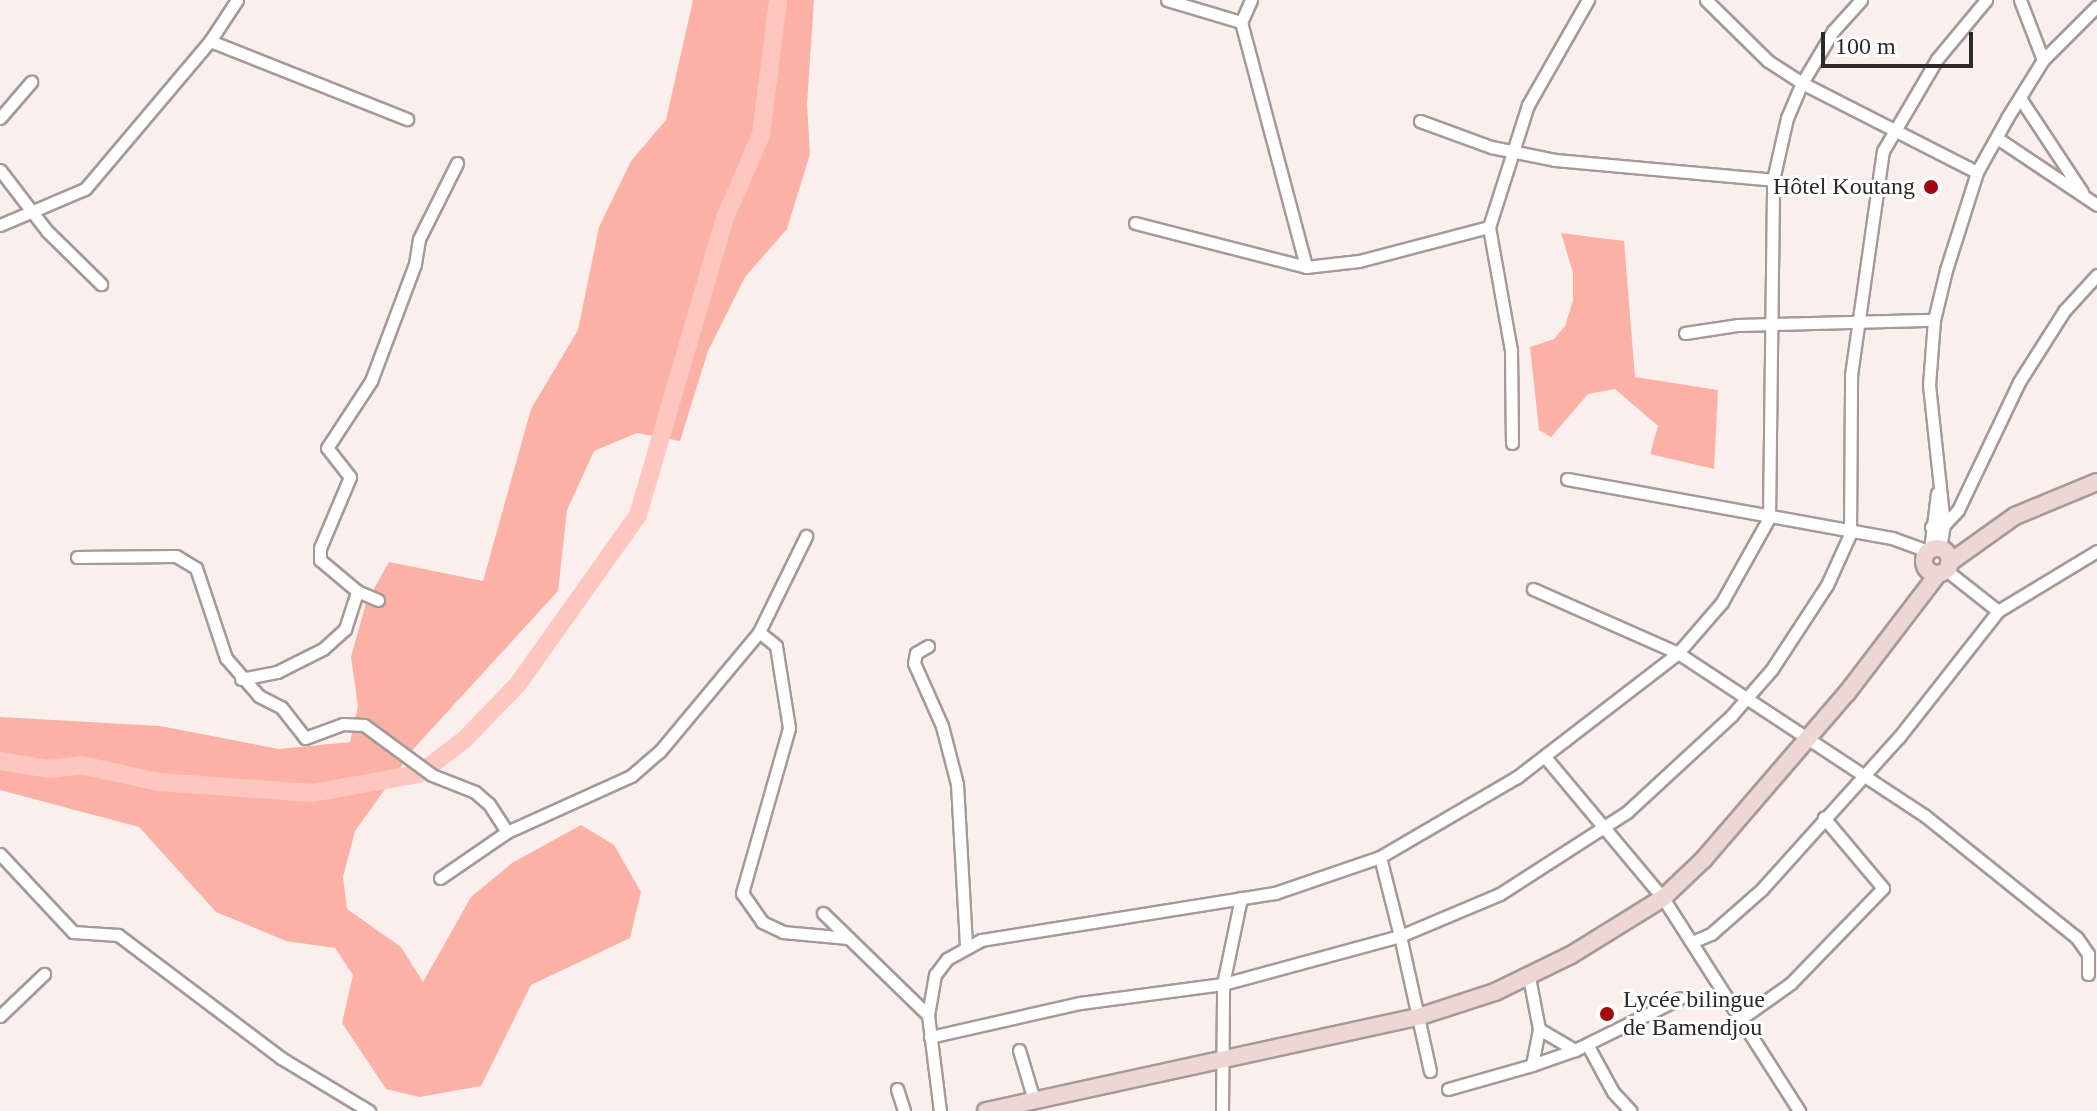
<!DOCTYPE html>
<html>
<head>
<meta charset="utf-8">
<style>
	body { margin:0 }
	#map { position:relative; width:2097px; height:1111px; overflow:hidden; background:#fbefed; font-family:"Times New Roman",serif }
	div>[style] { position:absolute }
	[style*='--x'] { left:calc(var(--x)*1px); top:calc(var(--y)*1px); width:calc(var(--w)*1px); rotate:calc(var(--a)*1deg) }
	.green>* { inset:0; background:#fcb1a7 }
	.river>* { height:18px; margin:-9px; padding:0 9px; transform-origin:9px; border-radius:9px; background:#fdc7c0 }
	.roads { filter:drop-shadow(2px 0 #a49a98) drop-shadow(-2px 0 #a49a98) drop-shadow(0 2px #a49a98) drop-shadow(0 -2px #a49a98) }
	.street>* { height:11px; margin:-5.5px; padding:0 5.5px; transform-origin:5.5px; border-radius:5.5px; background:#fff }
	.secondary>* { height:16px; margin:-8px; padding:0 8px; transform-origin:8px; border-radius:8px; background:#edd6d3 }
	.secondary>.ring { margin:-8px; padding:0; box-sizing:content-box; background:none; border:16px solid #edd6d3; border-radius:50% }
	.dots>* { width:22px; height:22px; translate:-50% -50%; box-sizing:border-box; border:4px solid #fff; border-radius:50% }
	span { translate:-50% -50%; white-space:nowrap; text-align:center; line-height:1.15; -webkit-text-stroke:6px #fff; paint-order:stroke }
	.poi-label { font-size:24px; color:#2d2928 }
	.right { translate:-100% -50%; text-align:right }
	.left { translate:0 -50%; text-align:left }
	.scale { position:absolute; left:1821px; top:32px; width:152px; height:36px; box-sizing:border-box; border:4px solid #2d2928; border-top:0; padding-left:10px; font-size:24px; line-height:28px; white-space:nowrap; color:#2d2928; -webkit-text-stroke:6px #fff; paint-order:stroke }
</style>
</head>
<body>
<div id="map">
	<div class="green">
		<div style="clip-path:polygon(693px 0,814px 0,807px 104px,810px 154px,787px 229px,745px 277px,708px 351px,680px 441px,637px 433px,594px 451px,567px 510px,558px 591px,416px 746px,355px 831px,343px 877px,347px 909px,401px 947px,423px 982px,471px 897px,512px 863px,581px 825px,614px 845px,641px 892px,630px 938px,531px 985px,481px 1086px,420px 1097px,386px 1089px,342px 1023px,353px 975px,335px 948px,286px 941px,216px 912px,139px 827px,0 790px,0 717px,160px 726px,279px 749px,350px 742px,358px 706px,351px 657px,366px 603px,389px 562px,483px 581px,531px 409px,578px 330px,599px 227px,631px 161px,666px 120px)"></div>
		<div style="clip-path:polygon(1561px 233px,1624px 241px,1635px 377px,1718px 390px,1714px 469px,1650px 454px,1658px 426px,1615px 389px,1588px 394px,1551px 437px,1539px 430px,1530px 347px,1554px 339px,1565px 326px,1573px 301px,1573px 273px)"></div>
	</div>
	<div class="river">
		<div style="--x:0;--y:761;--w:51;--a:9.1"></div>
		<div style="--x:50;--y:769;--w:31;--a:-7"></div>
		<div style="--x:81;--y:765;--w:80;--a:12.3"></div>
		<div style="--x:159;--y:782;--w:153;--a:4.1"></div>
		<div style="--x:312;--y:793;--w:109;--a:-10.1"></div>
		<div style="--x:419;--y:774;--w:56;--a:-37.1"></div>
		<div style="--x:464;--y:740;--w:78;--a:-46"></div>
		<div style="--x:518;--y:684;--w:207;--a:-54.6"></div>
		<div style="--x:638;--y:515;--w:309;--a:-73.7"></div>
		<div style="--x:725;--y:218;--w:90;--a:-66.6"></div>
		<div style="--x:761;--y:135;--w:136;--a:-82.8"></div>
	</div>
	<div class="roads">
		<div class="street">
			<div style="--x:1167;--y:0;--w:77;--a:16.6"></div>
			<div style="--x:1251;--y:0;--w:24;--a:114"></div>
			<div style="--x:1241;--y:22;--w:253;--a:75.1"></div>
			<div style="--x:1706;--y:0;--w:87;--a:44.5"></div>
			<div style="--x:1768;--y:61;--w:40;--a:32.9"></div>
			<div style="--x:1802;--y:83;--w:196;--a:27"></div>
			<div style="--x:2020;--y:0;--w:64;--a:69"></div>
			<div style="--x:210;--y:41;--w:212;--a:21.6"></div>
			<div style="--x:2020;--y:98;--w:113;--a:56.6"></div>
			<div style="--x:0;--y:118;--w:48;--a:-49.3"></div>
			<div style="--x:1420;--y:121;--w:76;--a:20.1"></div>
			<div style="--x:1491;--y:147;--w:65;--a:11.5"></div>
			<div style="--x:1555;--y:160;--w:219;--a:5.2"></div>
			<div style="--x:1997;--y:138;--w:120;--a:33.8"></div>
			<div style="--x:0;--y:170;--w:77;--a:52.4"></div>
			<div style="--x:47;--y:231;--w:76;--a:44.5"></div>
			<div style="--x:1135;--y:223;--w:177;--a:14.4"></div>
			<div style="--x:1306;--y:267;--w:53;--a:-6.5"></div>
			<div style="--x:1359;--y:261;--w:134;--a:-14.7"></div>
			<div style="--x:1489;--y:227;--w:128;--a:-72.3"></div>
			<div style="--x:1528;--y:105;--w:121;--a:-60.3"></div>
			<div style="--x:0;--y:225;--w:92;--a:-23"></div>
			<div style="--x:85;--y:189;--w:194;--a:-49.8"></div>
			<div style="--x:210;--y:41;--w:49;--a:-56.6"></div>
			<div style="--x:1489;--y:227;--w:125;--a:79.9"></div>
			<div style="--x:1511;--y:350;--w:93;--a:89.4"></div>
			<div style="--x:1685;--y:333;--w:54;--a:-8.6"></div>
			<div style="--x:1738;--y:325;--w:196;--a:-1.5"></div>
			<div style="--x:1567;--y:479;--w:330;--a:10.3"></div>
			<div style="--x:1892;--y:538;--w:38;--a:20"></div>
			<div style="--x:1931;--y:527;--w:13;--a:-9"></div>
			<div style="--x:1944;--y:525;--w:21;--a:-47"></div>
			<div style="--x:1958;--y:510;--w:142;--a:-64.5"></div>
			<div style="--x:2019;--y:382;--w:84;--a:-57.6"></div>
			<div style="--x:2064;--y:311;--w:49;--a:-47.5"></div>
			<div style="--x:1940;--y:549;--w:24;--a:-81"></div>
			<div style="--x:1944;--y:525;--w:141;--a:-96.1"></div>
			<div style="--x:1929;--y:385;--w:65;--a:-85.6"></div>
			<div style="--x:1934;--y:320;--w:51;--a:-76.5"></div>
			<div style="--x:1946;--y:270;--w:103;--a:-72.4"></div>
			<div style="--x:1977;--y:172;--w:62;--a:-60.9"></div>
			<div style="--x:2007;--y:118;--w:68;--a:-58.2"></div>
			<div style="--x:2043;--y:60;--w:76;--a:-45"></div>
			<div style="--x:1930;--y:550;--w:57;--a:-83"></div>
			<div style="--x:77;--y:557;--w:99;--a:-0.6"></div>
			<div style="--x:176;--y:556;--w:23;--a:31"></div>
			<div style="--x:196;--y:568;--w:95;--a:71.6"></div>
			<div style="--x:226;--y:658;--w:50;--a:49"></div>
			<div style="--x:259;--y:696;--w:25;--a:27"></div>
			<div style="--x:281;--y:707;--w:39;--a:52"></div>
			<div style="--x:305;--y:738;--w:40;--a:-20.2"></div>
			<div style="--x:343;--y:724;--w:21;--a:3"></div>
			<div style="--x:364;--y:725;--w:84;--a:36.3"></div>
			<div style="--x:432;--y:775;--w:46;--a:21.6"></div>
			<div style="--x:475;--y:792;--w:18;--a:41"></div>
			<div style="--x:489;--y:804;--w:33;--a:57"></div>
			<div style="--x:1946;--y:570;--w:66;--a:38.3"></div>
			<div style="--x:1533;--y:589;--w:158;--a:23.8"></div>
			<div style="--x:1678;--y:653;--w:295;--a:33.4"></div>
			<div style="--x:1924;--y:815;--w:196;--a:38.8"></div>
			<div style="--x:2077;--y:938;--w:19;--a:55"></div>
			<div style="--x:2088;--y:954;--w:20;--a:90"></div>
			<div style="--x:378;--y:600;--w:23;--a:-157"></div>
			<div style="--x:357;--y:591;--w:48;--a:-140"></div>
			<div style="--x:320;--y:560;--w:12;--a:-90"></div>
			<div style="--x:320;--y:548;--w:77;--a:-67.1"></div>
			<div style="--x:350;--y:477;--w:37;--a:-128"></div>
			<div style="--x:327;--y:448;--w:80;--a:-56.7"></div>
			<div style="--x:371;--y:381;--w:125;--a:-69.4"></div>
			<div style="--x:415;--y:264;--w:25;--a:-81"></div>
			<div style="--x:419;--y:239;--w:85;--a:-63.4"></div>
			<div style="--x:759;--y:632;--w:22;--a:39"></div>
			<div style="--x:776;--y:646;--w:83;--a:81"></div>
			<div style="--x:789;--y:728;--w:172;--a:105.9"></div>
			<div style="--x:742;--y:893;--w:35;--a:55"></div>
			<div style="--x:762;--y:922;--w:23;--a:25"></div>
			<div style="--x:783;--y:932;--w:65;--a:5.3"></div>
			<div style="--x:928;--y:646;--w:14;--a:150"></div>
			<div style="--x:916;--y:653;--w:10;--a:101"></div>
			<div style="--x:914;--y:663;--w:69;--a:66"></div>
			<div style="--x:942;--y:726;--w:60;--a:75.5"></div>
			<div style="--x:957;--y:784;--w:162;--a:86.8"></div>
			<div style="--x:241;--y:679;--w:37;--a:-11"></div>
			<div style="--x:277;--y:672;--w:51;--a:-26.6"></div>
			<div style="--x:323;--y:649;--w:30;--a:-42"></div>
			<div style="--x:345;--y:629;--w:40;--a:-72"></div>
			<div style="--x:1545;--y:757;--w:184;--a:50.1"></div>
			<div style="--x:1663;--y:898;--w:253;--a:57.4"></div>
			<div style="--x:0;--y:854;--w:107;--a:46.9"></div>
			<div style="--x:73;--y:932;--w:45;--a:3.8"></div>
			<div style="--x:118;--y:935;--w:204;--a:37"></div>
			<div style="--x:281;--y:1058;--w:103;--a:31.1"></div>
			<div style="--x:440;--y:878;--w:81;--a:-34.5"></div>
			<div style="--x:507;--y:832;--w:136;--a:-24.3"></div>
			<div style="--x:631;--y:776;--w:38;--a:-41"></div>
			<div style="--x:660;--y:751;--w:155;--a:-50.2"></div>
			<div style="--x:759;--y:632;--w:107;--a:-63.9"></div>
			<div style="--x:823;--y:913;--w:146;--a:44.2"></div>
			<div style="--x:928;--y:1015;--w:97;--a:82.9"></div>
			<div style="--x:1692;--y:942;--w:21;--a:-23"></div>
			<div style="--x:1711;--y:934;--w:68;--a:-41.4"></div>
			<div style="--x:1762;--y:889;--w:205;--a:-48"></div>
			<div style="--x:1899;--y:737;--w:160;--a:-51.8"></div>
			<div style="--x:1998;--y:611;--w:116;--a:-31.2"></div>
			<div style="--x:928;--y:1015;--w:41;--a:-80.1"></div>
			<div style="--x:935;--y:975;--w:20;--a:-53"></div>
			<div style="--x:947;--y:959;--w:39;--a:-29"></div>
			<div style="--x:981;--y:940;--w:298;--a:-9.1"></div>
			<div style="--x:1275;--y:893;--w:111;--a:-18.9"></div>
			<div style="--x:1380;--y:857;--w:159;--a:-30.3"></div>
			<div style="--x:1517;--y:777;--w:203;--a:-37.6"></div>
			<div style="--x:1678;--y:653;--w:67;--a:-49.2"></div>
			<div style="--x:1722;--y:602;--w:96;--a:-60.8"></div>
			<div style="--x:1769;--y:518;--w:338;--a:-89.3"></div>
			<div style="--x:1773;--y:180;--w:64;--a:-77.3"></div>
			<div style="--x:1787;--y:118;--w:38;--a:-67"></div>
			<div style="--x:1802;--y:83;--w:61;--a:-59.2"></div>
			<div style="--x:1833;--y:31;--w:42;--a:-47.9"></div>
			<div style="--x:0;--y:1016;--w:61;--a:-43.7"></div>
			<div style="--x:1739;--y:1020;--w:64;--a:-35.4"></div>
			<div style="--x:1791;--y:983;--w:132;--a:-45.9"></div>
			<div style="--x:1883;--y:888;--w:92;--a:-130.1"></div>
			<div style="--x:1539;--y:1029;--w:42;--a:30.3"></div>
			<div style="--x:1575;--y:1050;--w:117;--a:-26.3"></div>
			<div style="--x:930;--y:1037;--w:154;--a:-12.8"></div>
			<div style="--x:1080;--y:1003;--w:144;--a:-7.6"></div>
			<div style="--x:1223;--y:984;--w:183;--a:-15.2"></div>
			<div style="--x:1400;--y:936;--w:81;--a:-104.2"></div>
			<div style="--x:1588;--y:1046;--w:52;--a:61.5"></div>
			<div style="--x:1613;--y:1092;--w:26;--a:47"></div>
			<div style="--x:1019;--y:1050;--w:52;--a:73.3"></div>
			<div style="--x:1532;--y:1065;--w:46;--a:-19.2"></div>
			<div style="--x:1430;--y:1071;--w:138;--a:-102.5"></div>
			<div style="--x:1400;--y:936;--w:108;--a:-22.8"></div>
			<div style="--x:1500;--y:894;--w:151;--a:-32.8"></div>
			<div style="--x:1627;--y:812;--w:142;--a:-42.7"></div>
			<div style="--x:1731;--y:716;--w:62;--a:-48.9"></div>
			<div style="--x:1772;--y:669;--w:100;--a:-56.8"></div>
			<div style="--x:1827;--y:585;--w:56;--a:-65.7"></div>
			<div style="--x:1850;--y:534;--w:159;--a:-89.6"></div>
			<div style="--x:1851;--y:375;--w:226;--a:-81.9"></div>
			<div style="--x:1883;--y:151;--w:107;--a:-59.6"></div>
			<div style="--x:1937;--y:59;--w:77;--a:-50.3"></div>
			<div style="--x:897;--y:1089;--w:23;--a:72"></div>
			<div style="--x:1448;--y:1089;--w:87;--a:-15.9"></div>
			<div style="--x:1532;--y:1065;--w:37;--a:-79"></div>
			<div style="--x:1539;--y:1029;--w:53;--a:-100.9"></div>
			<div style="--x:1222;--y:1111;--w:127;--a:-89.5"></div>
			<div style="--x:1223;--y:984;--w:88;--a:-78.2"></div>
		</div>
		<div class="secondary">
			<div class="ring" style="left:1924px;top:548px;width:10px;height:10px"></div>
			<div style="--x:1949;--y:563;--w:81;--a:-35.5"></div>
			<div style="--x:2015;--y:516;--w:89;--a:-22.5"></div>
			<div style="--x:986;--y:1111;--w:445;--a:-12.3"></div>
			<div style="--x:1421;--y:1016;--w:78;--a:-18"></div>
			<div style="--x:1495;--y:992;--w:85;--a:-26"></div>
			<div style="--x:1571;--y:955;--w:108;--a:-31.8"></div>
			<div style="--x:1663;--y:898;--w:57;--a:-43.6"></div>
			<div style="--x:1704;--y:859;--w:219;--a:-49.3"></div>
			<div style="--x:1847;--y:693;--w:150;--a:-52.6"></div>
		</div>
	</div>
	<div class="dots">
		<div style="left:1931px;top:187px;background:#a20810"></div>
		<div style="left:1607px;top:1014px;background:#a20810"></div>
	</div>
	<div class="poi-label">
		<span class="right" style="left:1915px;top:187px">Hôtel Koutang</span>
		<span class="left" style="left:1623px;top:1014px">Lycée bilingue<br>de Bamendjou</span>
	</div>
	<div class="scale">100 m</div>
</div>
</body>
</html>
